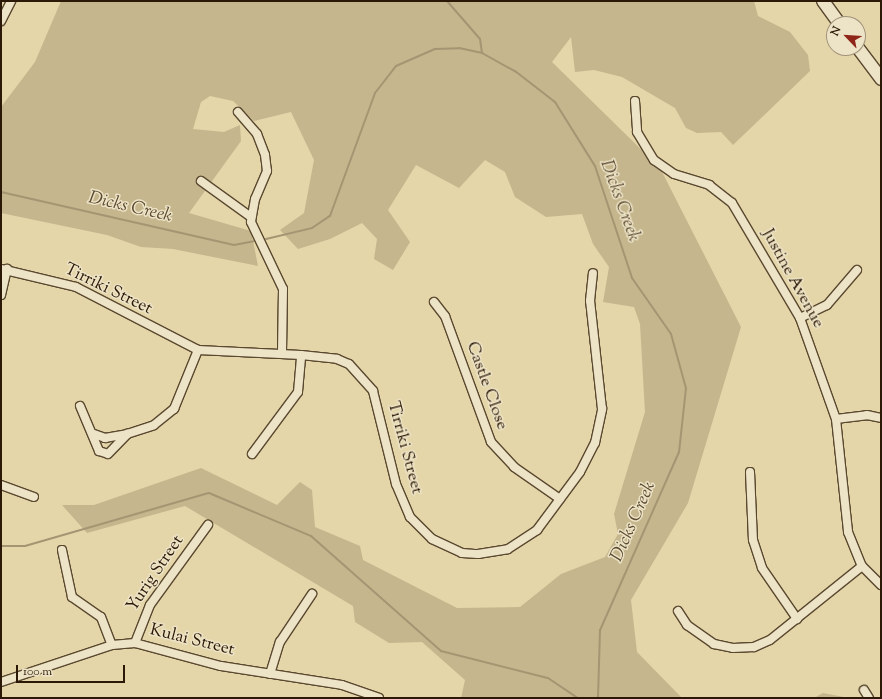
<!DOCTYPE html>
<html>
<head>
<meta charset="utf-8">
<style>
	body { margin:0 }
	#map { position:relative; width:882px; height:699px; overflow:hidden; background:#e4d6a9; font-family:"Sorts Mill Goudy",serif }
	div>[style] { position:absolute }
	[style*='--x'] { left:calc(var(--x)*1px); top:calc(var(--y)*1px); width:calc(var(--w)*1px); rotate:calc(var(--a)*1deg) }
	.green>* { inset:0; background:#c5b68d }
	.stream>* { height:2px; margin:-1px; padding:0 1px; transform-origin:1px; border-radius:1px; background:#a59572 }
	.roads { filter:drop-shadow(1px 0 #5a482f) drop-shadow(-1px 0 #5a482f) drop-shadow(0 1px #5a482f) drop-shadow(0 -1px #5a482f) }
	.minor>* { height:8px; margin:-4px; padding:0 4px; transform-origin:4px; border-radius:4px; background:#ede4c7 }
	.secondary>* { height:12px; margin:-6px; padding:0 6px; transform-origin:6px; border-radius:6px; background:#ede4c7 }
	span { translate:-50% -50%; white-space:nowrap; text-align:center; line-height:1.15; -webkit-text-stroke:3px #ede4c7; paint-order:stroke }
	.street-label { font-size:17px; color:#2c1806 }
	.water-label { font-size:18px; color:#5c4a31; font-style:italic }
	.frame { position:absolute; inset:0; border:2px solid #2c1806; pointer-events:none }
	.north { position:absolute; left:826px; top:16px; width:40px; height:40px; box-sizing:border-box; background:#ede4c7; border:1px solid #a0927a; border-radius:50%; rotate:295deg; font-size:11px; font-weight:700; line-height:16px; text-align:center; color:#2c1806 }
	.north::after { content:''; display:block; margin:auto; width:14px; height:18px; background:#8f2418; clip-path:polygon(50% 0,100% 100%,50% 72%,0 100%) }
	.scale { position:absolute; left:16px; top:665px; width:109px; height:18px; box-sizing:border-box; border:2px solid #2c1806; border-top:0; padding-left:5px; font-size:12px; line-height:14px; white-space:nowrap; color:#2c1806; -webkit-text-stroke:3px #ede4c7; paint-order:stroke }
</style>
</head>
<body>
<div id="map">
	<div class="green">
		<div style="clip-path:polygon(61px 1px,754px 1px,758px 16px,790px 32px,808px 55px,810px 71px,733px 145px,721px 132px,697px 133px,686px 128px,675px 108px,622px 77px,594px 70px,575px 72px,571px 37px,552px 62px,660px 168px,741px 327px,688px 503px,631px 600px,637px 652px,682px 698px,461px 698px,465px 680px,422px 642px,389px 643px,355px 622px,353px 606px,185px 506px,87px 533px,62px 505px,94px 505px,201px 468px,277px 505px,300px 482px,312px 490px,315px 527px,360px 546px,363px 560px,457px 608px,520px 607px,561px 574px,605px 557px,618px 534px,614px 514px,645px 412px,640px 324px,634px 307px,603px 302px,609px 267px,593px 244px,582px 214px,546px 217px,515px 197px,505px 172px,485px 160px,459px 188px,416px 165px,388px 210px,410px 242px,393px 270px,374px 259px,377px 239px,362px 223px,330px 239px,298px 249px,280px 230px,304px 213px,314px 160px,291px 112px,254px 121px,233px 101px,210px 96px,201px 102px,193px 129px,224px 132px,240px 125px,241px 141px,189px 213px,251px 231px,258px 266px,173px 249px,141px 247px,107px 235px,1px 213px,1px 107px,35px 62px)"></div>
		<div style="clip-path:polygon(823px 693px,849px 698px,814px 698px)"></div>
	</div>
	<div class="stream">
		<div style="--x:447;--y:1;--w:50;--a:49"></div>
		<div style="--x:480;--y:39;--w:14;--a:82"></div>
		<div style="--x:1;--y:192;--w:239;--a:12.8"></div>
		<div style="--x:234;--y:245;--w:20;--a:-11"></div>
		<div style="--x:266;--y:239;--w:47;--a:-13.4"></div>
		<div style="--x:312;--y:228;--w:22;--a:-34"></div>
		<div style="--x:330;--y:216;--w:131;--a:-69.9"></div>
		<div style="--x:375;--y:93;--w:34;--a:-52"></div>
		<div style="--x:396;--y:66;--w:43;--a:-23.6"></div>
		<div style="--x:435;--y:49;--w:24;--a:-2"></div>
		<div style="--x:459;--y:48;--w:24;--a:12"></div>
		<div style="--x:482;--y:53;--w:38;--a:29"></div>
		<div style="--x:515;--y:71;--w:51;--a:37.8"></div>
		<div style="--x:555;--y:102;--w:75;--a:58"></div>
		<div style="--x:595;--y:166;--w:118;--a:71.7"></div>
		<div style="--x:632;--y:278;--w:68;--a:55.1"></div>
		<div style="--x:671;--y:334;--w:56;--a:74.5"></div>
		<div style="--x:686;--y:388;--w:64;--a:96.2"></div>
		<div style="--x:679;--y:452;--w:195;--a:113.9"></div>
		<div style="--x:600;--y:630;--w:68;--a:91.7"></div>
		<div style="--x:1;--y:546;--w:24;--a:0"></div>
		<div style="--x:25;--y:546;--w:191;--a:-16.1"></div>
		<div style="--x:209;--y:493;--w:111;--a:22.9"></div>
		<div style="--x:311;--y:536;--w:174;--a:41.5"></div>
		<div style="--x:441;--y:651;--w:110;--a:14.2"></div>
		<div style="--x:548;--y:678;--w:36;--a:34"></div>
	</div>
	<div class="roads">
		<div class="minor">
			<div style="--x:1;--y:21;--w:22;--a:-63"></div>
			<div style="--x:635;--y:101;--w:31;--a:86"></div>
			<div style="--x:637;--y:132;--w:33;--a:59"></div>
			<div style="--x:654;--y:160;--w:24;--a:35"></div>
			<div style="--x:674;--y:174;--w:37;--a:17"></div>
			<div style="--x:709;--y:185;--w:29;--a:38"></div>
			<div style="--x:732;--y:203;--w:134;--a:59.4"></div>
			<div style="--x:800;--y:318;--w:107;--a:70.4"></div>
			<div style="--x:836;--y:419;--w:114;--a:83.9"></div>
			<div style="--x:848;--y:532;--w:37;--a:68"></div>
			<div style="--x:862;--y:566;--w:27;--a:45"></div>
			<div style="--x:238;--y:112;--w:29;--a:49"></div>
			<div style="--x:257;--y:134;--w:22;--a:69"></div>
			<div style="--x:265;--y:155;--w:16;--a:83"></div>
			<div style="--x:267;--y:171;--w:30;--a:113"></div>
			<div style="--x:255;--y:199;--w:23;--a:100"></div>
			<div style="--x:251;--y:222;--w:74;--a:64.5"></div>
			<div style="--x:283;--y:289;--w:65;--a:90.9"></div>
			<div style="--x:201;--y:181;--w:62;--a:35.8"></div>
			<div style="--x:1;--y:269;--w:77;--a:13.5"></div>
			<div style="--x:76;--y:287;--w:137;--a:27.3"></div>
			<div style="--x:198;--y:350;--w:103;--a:2.8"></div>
			<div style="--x:301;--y:355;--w:36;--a:6"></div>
			<div style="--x:337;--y:359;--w:13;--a:23"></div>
			<div style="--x:349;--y:364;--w:36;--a:48"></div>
			<div style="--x:373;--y:391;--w:96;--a:76.1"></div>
			<div style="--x:396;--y:484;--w:36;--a:67"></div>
			<div style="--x:410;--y:517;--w:31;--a:45"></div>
			<div style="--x:432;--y:539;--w:33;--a:25"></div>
			<div style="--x:462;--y:553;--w:16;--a:4"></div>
			<div style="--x:478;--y:554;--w:30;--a:-9"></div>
			<div style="--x:508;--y:549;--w:35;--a:-33"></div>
			<div style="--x:537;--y:530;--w:72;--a:-53.4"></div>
			<div style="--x:580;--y:472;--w:33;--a:-63"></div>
			<div style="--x:595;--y:443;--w:35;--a:-78"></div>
			<div style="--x:602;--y:409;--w:109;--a:-96.3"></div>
			<div style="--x:590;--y:301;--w:28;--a:-84"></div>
			<div style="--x:1;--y:295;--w:27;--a:-77"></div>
			<div style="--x:434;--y:302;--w:18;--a:52"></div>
			<div style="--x:445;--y:316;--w:134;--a:69.9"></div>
			<div style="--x:491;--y:442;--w:34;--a:47"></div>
			<div style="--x:514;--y:467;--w:56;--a:34.8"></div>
			<div style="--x:800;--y:318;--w:30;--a:-26"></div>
			<div style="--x:827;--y:305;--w:46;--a:-49.4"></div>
			<div style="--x:80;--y:406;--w:49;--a:67.1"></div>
			<div style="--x:99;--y:451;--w:9;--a:18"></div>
			<div style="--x:108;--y:454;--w:28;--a:-46"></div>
			<div style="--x:127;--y:434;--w:28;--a:-18"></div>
			<div style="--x:154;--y:425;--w:26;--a:-39"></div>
			<div style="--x:174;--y:409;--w:64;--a:-67.9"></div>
			<div style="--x:836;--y:419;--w:31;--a:-7"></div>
			<div style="--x:867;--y:415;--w:14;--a:12"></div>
			<div style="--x:94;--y:434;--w:12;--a:20"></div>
			<div style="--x:105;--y:438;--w:22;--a:-10"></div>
			<div style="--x:252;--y:454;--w:77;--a:-53.4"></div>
			<div style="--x:298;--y:392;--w:37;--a:-85"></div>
			<div style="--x:750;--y:472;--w:68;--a:87.5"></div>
			<div style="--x:753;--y:540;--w:29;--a:72"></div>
			<div style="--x:762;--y:568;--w:62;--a:55.5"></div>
			<div style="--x:1;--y:485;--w:35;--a:20"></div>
			<div style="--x:62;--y:550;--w:48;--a:78"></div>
			<div style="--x:72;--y:597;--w:35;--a:35"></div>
			<div style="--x:101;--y:617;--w:30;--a:69"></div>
			<div style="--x:678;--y:611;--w:17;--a:57"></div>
			<div style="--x:687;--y:625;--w:33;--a:35"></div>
			<div style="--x:714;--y:644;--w:19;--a:12"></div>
			<div style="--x:733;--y:648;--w:21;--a:-3"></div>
			<div style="--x:754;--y:647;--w:17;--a:-24"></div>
			<div style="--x:770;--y:640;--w:118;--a:-38.8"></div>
			<div style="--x:135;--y:643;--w:41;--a:-68.5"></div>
			<div style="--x:150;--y:605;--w:99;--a:-54.1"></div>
			<div style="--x:270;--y:674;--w:34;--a:-73"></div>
			<div style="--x:280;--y:642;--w:58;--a:-56.3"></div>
			<div style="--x:1;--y:682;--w:117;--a:-18.4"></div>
			<div style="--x:112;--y:645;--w:23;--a:-5"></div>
			<div style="--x:135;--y:643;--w:89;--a:15"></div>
			<div style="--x:221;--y:666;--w:122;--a:8.9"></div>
			<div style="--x:342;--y:685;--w:39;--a:19"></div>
			<div style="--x:864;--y:690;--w:9;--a:58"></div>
		</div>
		<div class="secondary">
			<div style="--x:823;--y:1;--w:29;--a:54"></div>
			<div style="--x:858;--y:48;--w:39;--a:53"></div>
		</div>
	</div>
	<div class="street-label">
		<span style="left:792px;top:279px;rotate:61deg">Justine Avenue</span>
		<span style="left:108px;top:290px;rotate:26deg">Tirriki Street</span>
		<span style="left:486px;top:386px;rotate:70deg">Castle Close</span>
		<span style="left:404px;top:448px;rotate:75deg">Tirriki Street</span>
		<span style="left:156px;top:574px;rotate:-56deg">Yurig Street</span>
		<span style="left:192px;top:641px;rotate:14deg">Kulai Street</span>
	</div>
	<div class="water-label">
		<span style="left:619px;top:201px;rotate:70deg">Dicks Creek</span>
		<span style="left:130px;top:208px;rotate:13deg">Dicks Creek</span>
		<span style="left:634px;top:522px;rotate:-66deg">Dicks Creek</span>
	</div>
	<div class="frame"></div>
	<div class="north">N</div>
	<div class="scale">100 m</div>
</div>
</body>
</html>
